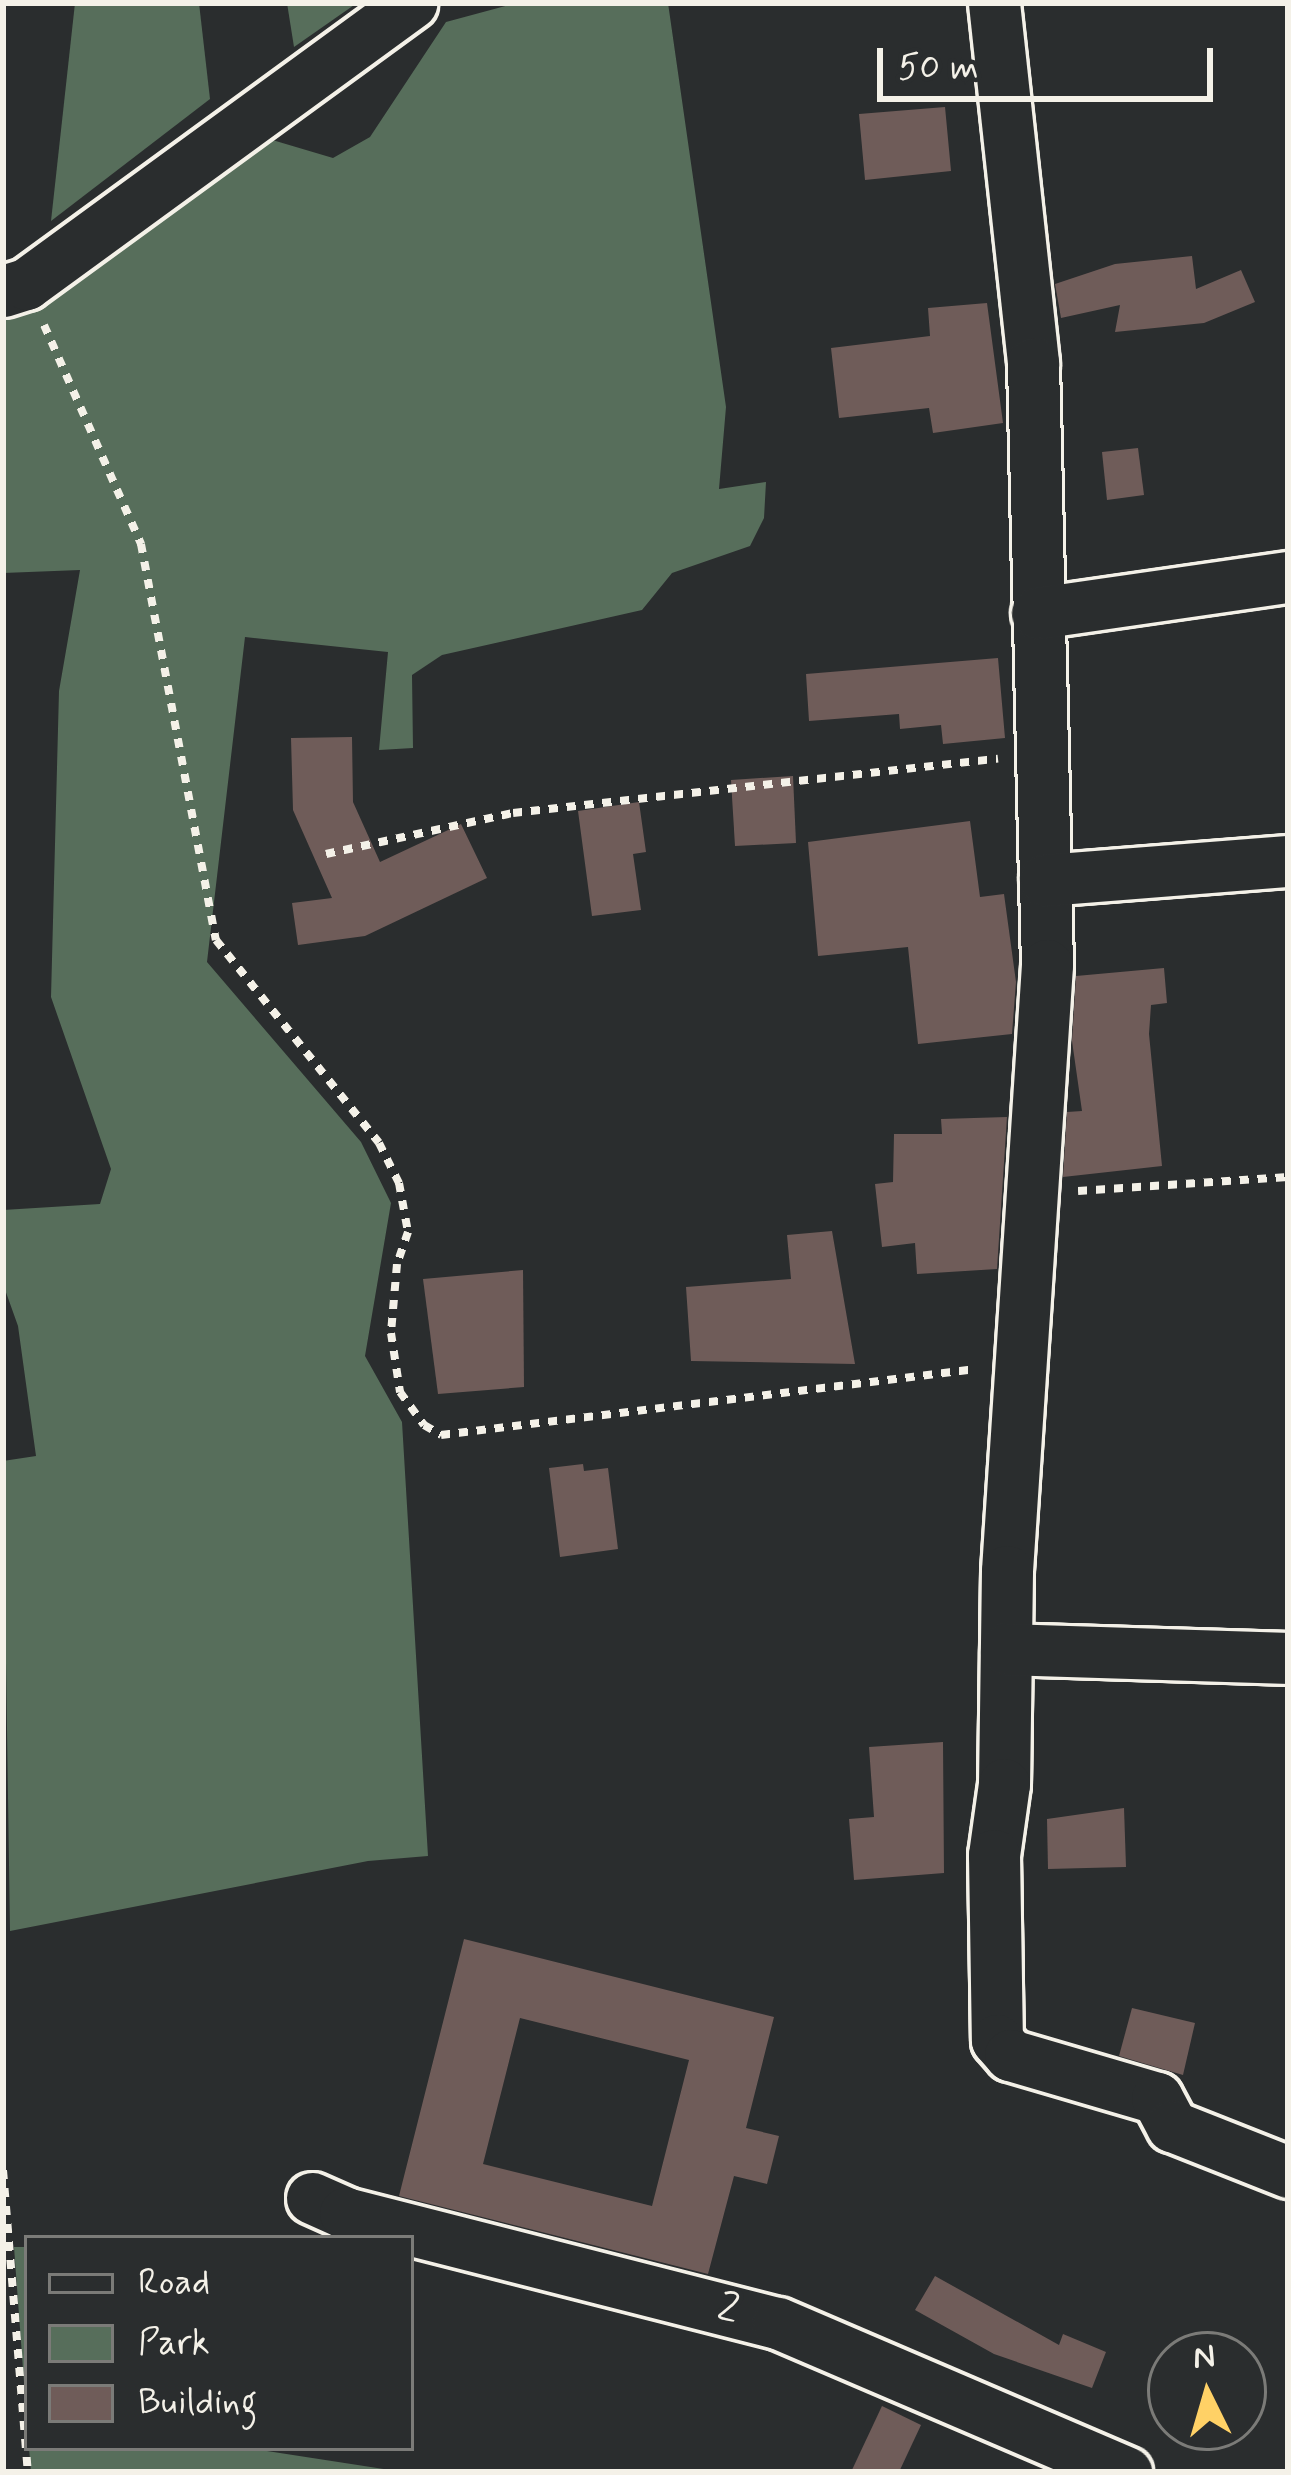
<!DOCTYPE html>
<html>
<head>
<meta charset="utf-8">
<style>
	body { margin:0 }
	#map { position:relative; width:1291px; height:2475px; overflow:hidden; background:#2a2d2e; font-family:Mynerve,sans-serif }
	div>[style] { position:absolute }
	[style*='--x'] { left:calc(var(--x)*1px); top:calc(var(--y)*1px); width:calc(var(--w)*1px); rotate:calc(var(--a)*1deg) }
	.green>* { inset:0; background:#576e5b }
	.building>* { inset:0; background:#6f5c59 }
	.path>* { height:8px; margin-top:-4px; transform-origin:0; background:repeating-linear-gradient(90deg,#f4f1e8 0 9px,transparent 0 18px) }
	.roads { filter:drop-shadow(3px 0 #f4f1e8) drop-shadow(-3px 0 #f4f1e8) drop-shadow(0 3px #f4f1e8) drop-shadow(0 -3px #f4f1e8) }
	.street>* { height:51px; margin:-25.5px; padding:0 25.5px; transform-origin:25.5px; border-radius:25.5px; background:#2a2d2e }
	span { translate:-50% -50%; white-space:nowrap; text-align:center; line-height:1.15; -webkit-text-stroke:9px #2a2d2e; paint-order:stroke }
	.street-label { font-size:42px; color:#f4f1e8 }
	.frame { position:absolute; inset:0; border:6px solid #f4f1e8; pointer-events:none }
	.legend { position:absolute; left:24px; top:2235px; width:390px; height:216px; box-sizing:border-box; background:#2a2d2e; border:3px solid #7b7b78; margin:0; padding:15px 21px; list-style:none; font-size:36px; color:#f4f1e8 }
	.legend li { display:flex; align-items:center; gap:24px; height:60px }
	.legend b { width:60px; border:3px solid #7b7b78 }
	.north { position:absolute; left:1147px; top:2331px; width:120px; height:120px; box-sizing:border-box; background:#2a2d2e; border:3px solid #7b7b78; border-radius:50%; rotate:355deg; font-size:33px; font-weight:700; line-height:48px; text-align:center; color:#f4f1e8 }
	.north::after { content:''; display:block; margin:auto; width:42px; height:54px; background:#ffd166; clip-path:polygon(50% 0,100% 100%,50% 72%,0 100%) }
	.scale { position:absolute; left:877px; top:48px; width:336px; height:54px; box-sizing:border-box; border:6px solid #f4f1e8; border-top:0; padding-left:15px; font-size:36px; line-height:42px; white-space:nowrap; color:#f4f1e8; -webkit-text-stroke:9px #2a2d2e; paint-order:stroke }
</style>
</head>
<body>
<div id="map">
	<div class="green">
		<div style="clip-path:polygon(75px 3px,199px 3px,210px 99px,51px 221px)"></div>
		<div style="clip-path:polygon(287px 3px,357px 3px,294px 47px)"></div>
		<div style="clip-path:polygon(516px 3px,668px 3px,726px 407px,719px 489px,766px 482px,764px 518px,750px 546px,672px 573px,642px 610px,442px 655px,412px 675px,413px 748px,379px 750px,388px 652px,245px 637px,207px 962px,361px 1142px,391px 1203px,365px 1356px,402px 1422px,428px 1856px,368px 1861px,10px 1931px,3px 1461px,36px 1456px,18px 1326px,3px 1284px,3px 1210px,100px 1204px,111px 1169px,51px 997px,59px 691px,80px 570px,3px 573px,3px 306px,263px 129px,269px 139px,333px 158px,370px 137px,446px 22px)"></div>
		<div style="clip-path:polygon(14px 2247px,27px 2247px,27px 2423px)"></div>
		<div style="clip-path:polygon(29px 2448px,248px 2448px,403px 2472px,31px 2472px)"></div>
	</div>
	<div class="building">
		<div style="clip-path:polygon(945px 107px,951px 171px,865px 180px,859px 114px)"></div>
		<div style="clip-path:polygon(1192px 256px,1196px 289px,1241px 270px,1255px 302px,1204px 323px,1115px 332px,1120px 305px,1061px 318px,1055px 284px,1115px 264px)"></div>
		<div style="clip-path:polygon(987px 303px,1003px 423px,933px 433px,929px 408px,839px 418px,831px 348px,930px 336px,928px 308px)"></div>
		<div style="clip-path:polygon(1138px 448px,1144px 495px,1107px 500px,1102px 452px)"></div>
		<div style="clip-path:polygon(998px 658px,1005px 738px,943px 744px,941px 725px,900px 729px,899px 714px,809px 721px,806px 674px)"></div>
		<div style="clip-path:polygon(352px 737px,353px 802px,380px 862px,461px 824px,487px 878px,365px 936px,298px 945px,292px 903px,332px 898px,293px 810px,291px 738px)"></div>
		<div style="clip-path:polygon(793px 776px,796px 843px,735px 846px,731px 780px)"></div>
		<div style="clip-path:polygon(639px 802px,646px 852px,633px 854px,641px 910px,592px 916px,578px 811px)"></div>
		<div style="clip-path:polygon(970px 821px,980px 897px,1004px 894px,1016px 982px,1012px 1034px,918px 1044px,908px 947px,818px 956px,808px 842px)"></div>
		<div style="clip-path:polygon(1164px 968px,1167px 1003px,1151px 1005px,1149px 1034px,1162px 1166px,1063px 1177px,1067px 1112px,1082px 1111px,1072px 1041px,1076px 976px)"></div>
		<div style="clip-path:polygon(1007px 1117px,997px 1269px,917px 1274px,915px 1243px,882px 1247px,875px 1184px,893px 1182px,894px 1134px,942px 1134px,941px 1119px)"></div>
		<div style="clip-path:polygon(832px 1231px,855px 1364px,691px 1361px,686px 1287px,791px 1279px,787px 1235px)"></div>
		<div style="clip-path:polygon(523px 1270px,524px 1387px,438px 1394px,423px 1279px)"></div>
		<div style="clip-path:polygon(583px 1464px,584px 1471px,608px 1468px,618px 1549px,560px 1557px,549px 1468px)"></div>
		<div style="clip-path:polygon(943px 1742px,944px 1873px,854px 1880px,849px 1819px,874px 1817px,869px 1747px)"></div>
		<div style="clip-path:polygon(1124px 1808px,1126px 1867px,1048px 1869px,1047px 1819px)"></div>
		<div style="clip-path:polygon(evenodd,464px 1939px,774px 2017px,746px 2128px,779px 2136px,767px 2184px,734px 2176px,708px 2274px,399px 2196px,464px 1939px,520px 2018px,689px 2060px,652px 2206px,483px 2164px,520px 2018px)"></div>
		<div style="clip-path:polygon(1132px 2008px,1195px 2023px,1183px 2075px,1119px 2056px)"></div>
		<div style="clip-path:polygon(935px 2276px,1059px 2345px,1063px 2334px,1106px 2352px,1092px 2388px,994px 2354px,915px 2310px)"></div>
		<div style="clip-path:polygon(882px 2406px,921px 2425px,899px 2472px,851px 2472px)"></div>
	</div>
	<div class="path">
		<div style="--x:44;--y:325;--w:240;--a:66.1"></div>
		<div style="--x:141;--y:544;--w:403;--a:79.3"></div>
		<div style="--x:216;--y:940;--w:260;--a:51.2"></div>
		<div style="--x:379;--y:1143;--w:45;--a:63.4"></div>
		<div style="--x:399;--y:1183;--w:50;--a:79.6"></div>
		<div style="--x:408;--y:1232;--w:34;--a:109"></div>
		<div style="--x:397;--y:1264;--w:69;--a:95"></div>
		<div style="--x:391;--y:1333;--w:60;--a:81.3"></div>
		<div style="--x:400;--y:1392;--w:41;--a:54"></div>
		<div style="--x:424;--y:1425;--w:20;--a:30"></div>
		<div style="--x:441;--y:1435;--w:539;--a:-7.03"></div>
		<div style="--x:326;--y:854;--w:191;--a:-12.4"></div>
		<div style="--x:513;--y:813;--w:488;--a:-6.4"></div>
		<div style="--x:1078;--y:1191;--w:210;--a:-3.8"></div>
		<div style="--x:3;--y:2170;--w:303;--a:85.3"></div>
	</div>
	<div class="roads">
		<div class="street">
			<div style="--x:994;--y:3;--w:362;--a:83.8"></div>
			<div style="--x:1033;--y:363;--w:602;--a:88.67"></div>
			<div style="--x:1047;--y:965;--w:607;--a:93.78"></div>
			<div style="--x:1007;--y:1571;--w:213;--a:90.8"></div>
			<div style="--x:1004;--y:1784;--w:72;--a:98"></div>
			<div style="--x:994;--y:1855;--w:185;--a:89.1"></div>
			<div style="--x:997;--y:2040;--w:20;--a:49"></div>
			<div style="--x:1010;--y:2055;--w:153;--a:16.3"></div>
			<div style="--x:1157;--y:2098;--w:32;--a:62"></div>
			<div style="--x:1172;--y:2126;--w:125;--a:21.6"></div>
			<div style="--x:3;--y:291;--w:24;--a:-17"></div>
			<div style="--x:26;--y:284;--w:477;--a:-36.1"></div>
			<div style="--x:1037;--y:613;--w:254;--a:-8.2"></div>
			<div style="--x:1045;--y:880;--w:244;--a:-4.5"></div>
			<div style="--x:1006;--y:1649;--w:282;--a:1.8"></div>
			<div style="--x:312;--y:2198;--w:36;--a:24"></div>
			<div style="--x:345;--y:2213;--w:447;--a:14.3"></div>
			<div style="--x:778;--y:2323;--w:379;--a:23.2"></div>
		</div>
	</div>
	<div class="street-label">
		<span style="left:728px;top:2310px;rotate:15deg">2</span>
	</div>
	<div class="frame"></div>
	<ul class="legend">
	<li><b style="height:15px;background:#2a2d2e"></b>Road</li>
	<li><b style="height:33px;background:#576e5b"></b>Park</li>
	<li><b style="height:33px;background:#6f5c59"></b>Building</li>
	</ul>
	<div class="north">N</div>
	<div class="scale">50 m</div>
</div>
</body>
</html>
